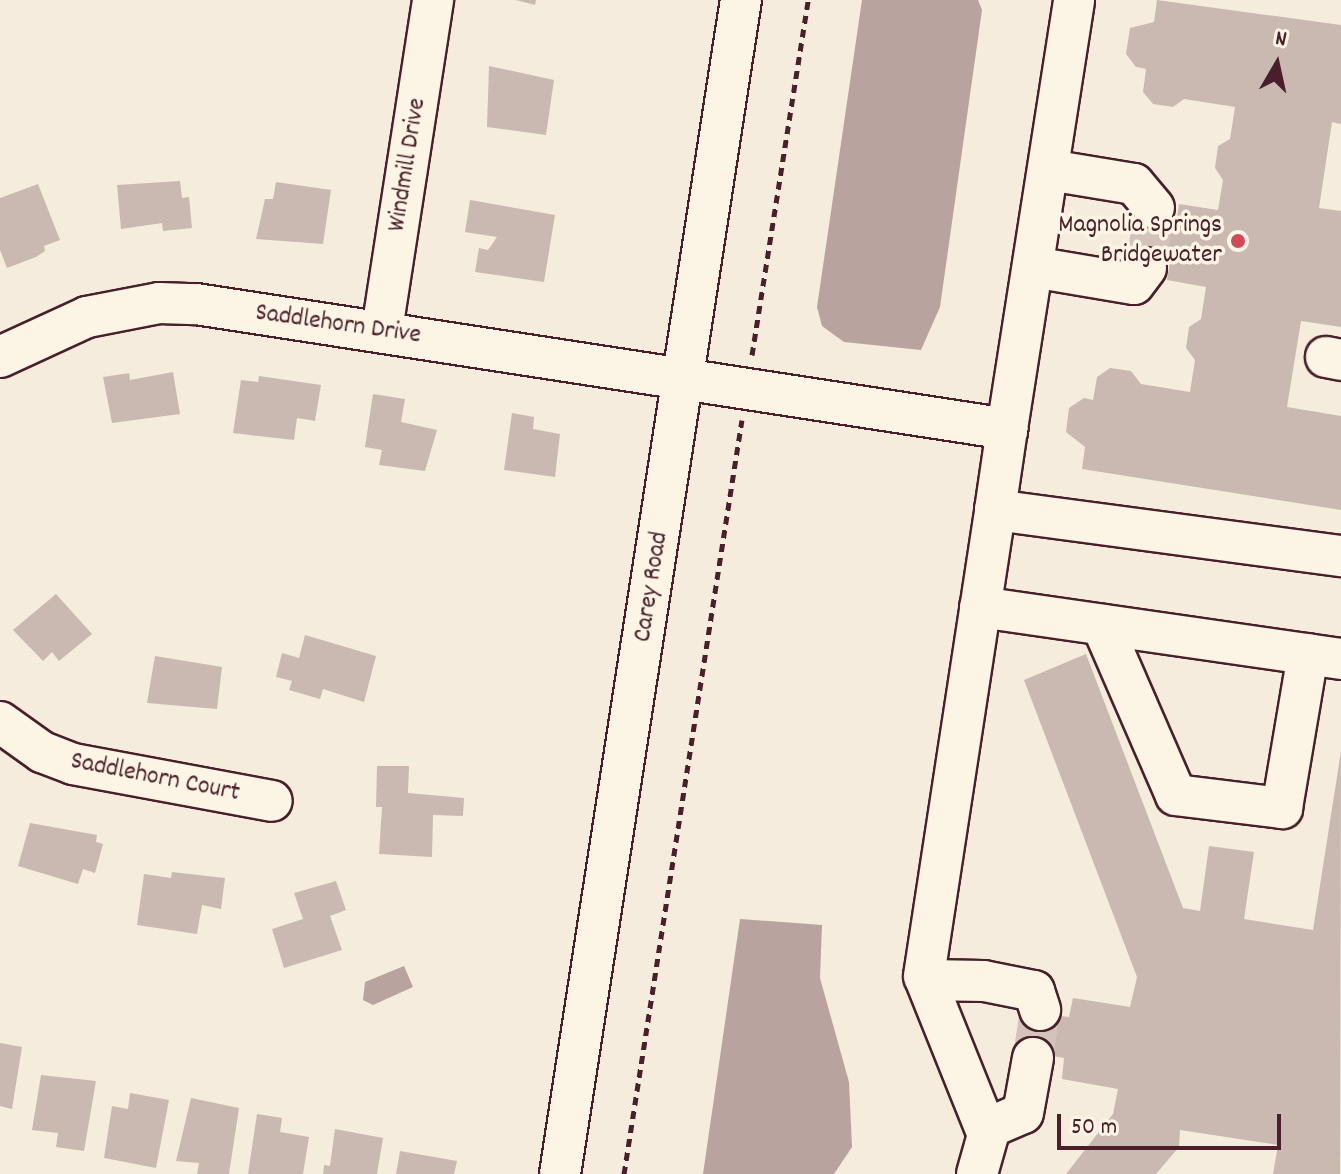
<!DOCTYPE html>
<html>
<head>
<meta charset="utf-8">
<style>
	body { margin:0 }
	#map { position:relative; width:1341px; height:1174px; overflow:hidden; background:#f5ecde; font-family:Dekko,sans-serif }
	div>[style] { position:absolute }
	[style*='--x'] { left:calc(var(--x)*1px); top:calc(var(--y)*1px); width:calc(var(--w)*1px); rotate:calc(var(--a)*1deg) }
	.water>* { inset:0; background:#b8a39e }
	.building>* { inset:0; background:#cab9b1 }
	.minor-tunnel>* { height:40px; margin-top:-20px; transform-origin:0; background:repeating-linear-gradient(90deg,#d3c3ba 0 40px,transparent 0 60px) }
	.path>* { height:5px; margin-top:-2.5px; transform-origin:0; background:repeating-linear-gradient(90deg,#4a1f2b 0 8px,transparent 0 14px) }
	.roads { filter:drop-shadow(2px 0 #4a1f2b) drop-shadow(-2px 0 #4a1f2b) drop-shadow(0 2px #4a1f2b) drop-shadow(0 -2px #4a1f2b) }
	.minor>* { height:40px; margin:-20px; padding:0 20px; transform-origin:20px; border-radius:20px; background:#fcf5e5 }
	.dots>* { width:22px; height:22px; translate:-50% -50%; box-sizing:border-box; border:4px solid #fcf5e5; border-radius:50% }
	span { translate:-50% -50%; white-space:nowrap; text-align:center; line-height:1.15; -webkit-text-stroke:7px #fcf5e5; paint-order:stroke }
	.street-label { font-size:26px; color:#4a1f2b }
	.poi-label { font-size:26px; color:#4a1f2b }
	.right { translate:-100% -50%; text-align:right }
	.north { position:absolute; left:1237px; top:24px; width:80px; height:80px; -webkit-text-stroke:6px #fcf5e5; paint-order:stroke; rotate:9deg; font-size:22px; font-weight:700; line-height:32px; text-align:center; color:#4a1f2b }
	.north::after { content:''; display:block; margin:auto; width:28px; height:36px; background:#4a1f2b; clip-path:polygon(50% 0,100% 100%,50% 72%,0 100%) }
	.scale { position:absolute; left:1057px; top:1114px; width:224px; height:36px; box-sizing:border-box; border:4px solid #4a1f2b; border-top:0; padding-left:10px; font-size:24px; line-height:28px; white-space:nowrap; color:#4a1f2b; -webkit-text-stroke:6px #fcf5e5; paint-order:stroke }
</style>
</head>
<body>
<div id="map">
	<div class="water">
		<div style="clip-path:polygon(862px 0,978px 0,982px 10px,940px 307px,921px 350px,844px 342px,822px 326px,817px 307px)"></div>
		<div style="clip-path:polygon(740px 919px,822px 925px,820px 978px,849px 1082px,852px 1147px,834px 1174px,703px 1174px)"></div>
		<div style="clip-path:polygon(404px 966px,413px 987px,373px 1005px,363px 1000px,365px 982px)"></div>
	</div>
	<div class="building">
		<div style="clip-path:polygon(516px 0,536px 0,535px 5px)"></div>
		<div style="clip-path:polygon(1157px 0,1341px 25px,1341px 124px,1332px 122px,1319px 208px,1341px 211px,1341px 327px,1301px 321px,1287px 407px,1341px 416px,1341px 510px,1082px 469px,1085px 447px,1066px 432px,1069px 408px,1084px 398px,1093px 400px,1097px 377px,1110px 368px,1131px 371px,1141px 384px,1190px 392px,1195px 360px,1186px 348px,1189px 327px,1201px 319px,1206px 287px,1167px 280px,1170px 262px,1133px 256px,1139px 219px,1176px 225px,1179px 204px,1218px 210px,1223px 180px,1215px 168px,1218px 146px,1230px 139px,1235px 107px,1184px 99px,1173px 107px,1153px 104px,1143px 92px,1146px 69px,1136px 67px,1126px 54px,1130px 28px,1154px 22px)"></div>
		<div style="clip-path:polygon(489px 66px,554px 80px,546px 135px,487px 127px)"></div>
		<div style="clip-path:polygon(180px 181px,182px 198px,189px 197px,192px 228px,163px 231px,162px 223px,121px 229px,117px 185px)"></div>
		<div style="clip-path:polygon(276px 182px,331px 190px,323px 244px,256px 239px,265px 199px,273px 199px)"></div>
		<div style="clip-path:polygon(38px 184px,60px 240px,44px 246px,45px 251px,36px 257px,7px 268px,0 250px,0 198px)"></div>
		<div style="clip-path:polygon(470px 200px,555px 215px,544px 282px,475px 272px,479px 248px,488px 250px,497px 237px,465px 232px)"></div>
		<div style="clip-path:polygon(173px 372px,180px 414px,112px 423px,103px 377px,129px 373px,130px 380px)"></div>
		<div style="clip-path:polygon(259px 376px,321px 385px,315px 421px,297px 418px,294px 440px,233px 433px,241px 380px,258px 382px)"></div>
		<div style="clip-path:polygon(373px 394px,405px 399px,401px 422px,437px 430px,425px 471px,379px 465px,382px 450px,365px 447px)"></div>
		<div style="clip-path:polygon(512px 413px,534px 417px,533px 429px,560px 434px,555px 477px,504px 470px)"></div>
		<div style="clip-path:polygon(56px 594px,92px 634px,59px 661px,52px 652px,43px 661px,13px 630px)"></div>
		<div style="clip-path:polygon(305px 635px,376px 656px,364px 702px,323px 689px,320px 699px,289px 690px,292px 681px,276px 677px,282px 653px,299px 658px)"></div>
		<div style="clip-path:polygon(1086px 654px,1183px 908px,1200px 911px,1209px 846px,1254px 852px,1244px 919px,1313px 930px,1341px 751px,1340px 1174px,1273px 1174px,1278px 1145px,1180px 1130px,1179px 1147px,1156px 1174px,1066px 1174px,1113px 1114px,1118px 1089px,1062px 1079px,1064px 1058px,1021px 1051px,1027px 1012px,1069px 1017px,1073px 998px,1130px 1007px,1137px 977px,1024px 680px)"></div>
		<div style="clip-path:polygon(155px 656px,222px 667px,217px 709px,147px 703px)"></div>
		<div style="clip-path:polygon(377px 766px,409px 766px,408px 793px,464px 798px,463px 816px,433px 815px,432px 857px,379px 854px,382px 807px,376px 807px)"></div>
		<div style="clip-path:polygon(30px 823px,97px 835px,96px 842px,103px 844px,95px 873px,83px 869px,78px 884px,18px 866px)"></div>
		<div style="clip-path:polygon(172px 872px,225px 878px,221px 909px,202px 905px,197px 934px,137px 925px,144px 874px,171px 878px)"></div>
		<div style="clip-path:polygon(336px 881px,346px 910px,330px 916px,342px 950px,284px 968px,272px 929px,303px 919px,294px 893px)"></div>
		<div style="clip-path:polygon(0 1043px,22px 1047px,12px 1109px,0 1106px)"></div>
		<div style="clip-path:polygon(41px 1075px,96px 1081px,84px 1151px,56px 1147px,58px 1133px,32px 1130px)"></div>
		<div style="clip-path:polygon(130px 1093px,169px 1100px,156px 1168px,104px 1158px,112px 1106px,128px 1109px)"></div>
		<div style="clip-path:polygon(191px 1098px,239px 1108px,229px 1174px,197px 1174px,199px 1163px,176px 1161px)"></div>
		<div style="clip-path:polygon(257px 1114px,282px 1118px,280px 1132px,309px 1137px,303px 1174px,248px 1174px)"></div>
		<div style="clip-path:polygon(335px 1129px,383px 1138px,377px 1174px,323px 1174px,324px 1165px,330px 1166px)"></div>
		<div style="clip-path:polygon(400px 1151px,457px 1161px,454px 1174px,396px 1174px)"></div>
	</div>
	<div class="minor-tunnel">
		<div style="--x:1146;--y:268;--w:61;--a:-82.4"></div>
		<div style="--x:1033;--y:1058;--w:49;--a:-81.7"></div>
	</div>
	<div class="path">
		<div style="--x:752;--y:355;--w:359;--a:-81"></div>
		<div style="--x:624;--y:1174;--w:763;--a:-81.11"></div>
	</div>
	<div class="roads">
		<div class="minor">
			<div style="--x:1049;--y:170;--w:86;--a:9.4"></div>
			<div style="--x:1134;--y:184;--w:31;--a:50"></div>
			<div style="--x:1033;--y:267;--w:102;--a:9.6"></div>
			<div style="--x:1134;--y:284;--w:20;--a:-53"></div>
			<div style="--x:382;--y:330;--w:334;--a:-81.2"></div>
			<div style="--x:0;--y:357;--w:96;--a:-24.7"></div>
			<div style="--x:87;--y:317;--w:73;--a:-11"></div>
			<div style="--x:159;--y:303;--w:37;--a:2"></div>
			<div style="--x:196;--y:304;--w:821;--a:8.76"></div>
			<div style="--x:1007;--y:429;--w:434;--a:-81.1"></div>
			<div style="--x:1326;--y:357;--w:15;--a:11"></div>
			<div style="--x:1007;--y:429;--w:82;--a:98.4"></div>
			<div style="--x:995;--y:510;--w:349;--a:7.6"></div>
			<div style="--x:980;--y:607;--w:365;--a:8.2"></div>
			<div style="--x:1102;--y:625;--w:185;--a:66.5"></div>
			<div style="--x:1176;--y:795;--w:107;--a:7"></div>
			<div style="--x:1282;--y:808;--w:156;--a:-80.4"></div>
			<div style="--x:0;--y:722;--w:52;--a:35.5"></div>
			<div style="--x:42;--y:752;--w:33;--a:21"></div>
			<div style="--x:73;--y:764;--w:202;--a:10.5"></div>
			<div style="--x:926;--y:980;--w:58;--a:1"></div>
			<div style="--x:984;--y:981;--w:51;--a:11.3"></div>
			<div style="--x:1034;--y:991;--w:20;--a:72"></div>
			<div style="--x:986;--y:1129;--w:40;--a:-23.4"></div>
			<div style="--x:1023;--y:1113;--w:56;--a:-79.7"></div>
			<div style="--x:560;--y:1174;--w:1188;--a:-81.24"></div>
			<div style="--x:977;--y:1174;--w:41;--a:-74.2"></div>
			<div style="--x:988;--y:1135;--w:171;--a:-111.9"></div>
			<div style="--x:924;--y:976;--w:471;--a:-81.3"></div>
		</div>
	</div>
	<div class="dots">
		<div style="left:1238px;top:241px;background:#d1495b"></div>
	</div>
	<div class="street-label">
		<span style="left:408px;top:165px;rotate:-81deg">Windmill Drive</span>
		<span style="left:338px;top:325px;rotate:8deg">Saddlehorn Drive</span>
		<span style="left:652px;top:587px;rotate:-81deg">Carey Road</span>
		<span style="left:155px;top:778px;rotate:11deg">Saddlehorn Court</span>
	</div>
	<div class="poi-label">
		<span class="right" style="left:1222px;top:241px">Magnolia Springs<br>Bridgewater</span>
	</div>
	<div class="north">N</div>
	<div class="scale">50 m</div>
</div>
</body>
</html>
